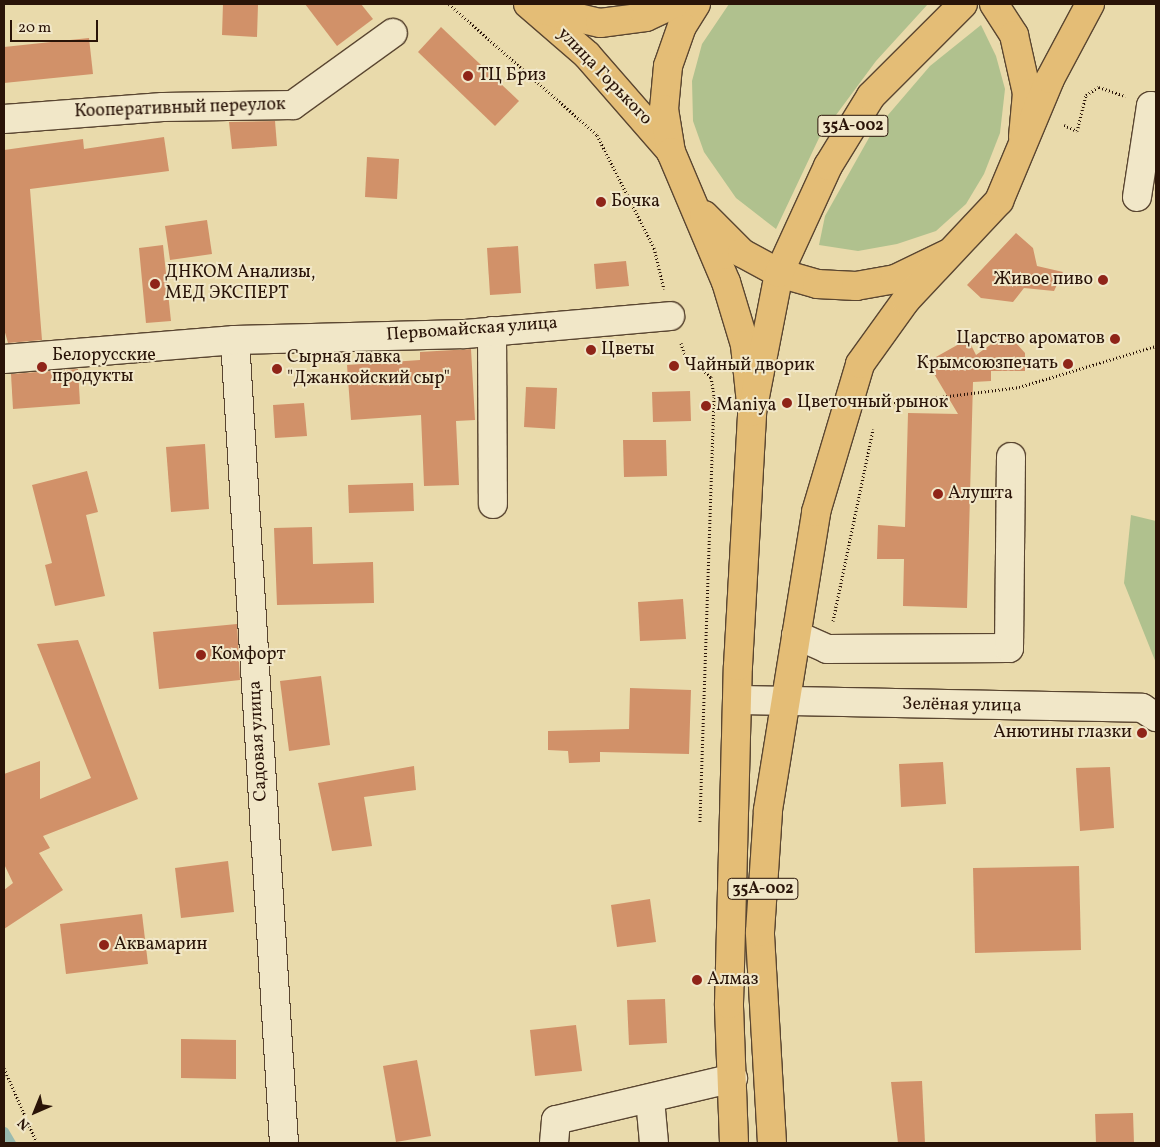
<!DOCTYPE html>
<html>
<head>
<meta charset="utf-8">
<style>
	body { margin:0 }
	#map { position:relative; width:1160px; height:1147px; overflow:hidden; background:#e9daab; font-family:Vollkorn,serif }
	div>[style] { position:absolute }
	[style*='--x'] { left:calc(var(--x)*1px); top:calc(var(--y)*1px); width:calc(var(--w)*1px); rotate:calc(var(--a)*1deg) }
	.green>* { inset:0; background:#b0c18e }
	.stream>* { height:9px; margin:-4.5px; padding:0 4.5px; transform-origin:4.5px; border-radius:4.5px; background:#99baaf }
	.building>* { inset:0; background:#d19169 }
	.path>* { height:3px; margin-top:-1.5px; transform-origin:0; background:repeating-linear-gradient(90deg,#2a1408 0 1px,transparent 0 3.5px) }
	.roads { filter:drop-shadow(1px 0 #5a4631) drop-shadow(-1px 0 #5a4631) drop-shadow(0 1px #5a4631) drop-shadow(0 -1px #5a4631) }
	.minor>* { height:28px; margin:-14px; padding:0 14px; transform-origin:14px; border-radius:14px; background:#f1e7c8 }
	.major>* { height:28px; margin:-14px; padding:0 14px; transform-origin:14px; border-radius:14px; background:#e4bd76 }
	.highway>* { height:28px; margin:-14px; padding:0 14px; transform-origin:14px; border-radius:14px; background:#e4bd76 }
	.dots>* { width:14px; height:14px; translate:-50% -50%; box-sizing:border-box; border:2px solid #f1e7c8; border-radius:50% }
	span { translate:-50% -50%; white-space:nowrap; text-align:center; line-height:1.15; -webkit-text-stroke:4px #f1e7c8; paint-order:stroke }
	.shield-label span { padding:1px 4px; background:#f1e7c8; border:1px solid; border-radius:4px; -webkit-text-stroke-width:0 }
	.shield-label { font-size:16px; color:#2a1408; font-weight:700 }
	.poi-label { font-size:18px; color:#2a1408 }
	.left { translate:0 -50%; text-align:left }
	.right { translate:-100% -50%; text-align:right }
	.street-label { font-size:18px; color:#2a1408 }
	.frame { position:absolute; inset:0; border:5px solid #2a1408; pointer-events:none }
	.north { position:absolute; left:10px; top:1087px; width:50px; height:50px; -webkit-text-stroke:4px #f1e7c8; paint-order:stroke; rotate:224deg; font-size:14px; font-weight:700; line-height:20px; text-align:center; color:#2a1408 }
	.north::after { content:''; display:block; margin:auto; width:18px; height:22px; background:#2a1408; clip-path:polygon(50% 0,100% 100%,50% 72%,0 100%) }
	.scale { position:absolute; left:10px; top:20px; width:88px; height:22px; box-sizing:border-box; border:2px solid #2a1408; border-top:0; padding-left:6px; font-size:15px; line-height:18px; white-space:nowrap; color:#2a1408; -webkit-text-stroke:4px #f1e7c8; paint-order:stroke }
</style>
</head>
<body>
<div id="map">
	<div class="green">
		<div style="clip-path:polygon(729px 4px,928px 4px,876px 61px,819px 138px,776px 229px,736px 198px,704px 152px,693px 121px,692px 81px,702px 44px)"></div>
		<div style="clip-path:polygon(981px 25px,996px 56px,1005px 89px,1000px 133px,984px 174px,966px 204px,936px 231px,897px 244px,858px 251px,819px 245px,825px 216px,870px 136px,930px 66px)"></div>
		<div style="clip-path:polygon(1131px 515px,1156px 521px,1156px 663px,1124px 583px)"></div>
	</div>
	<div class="stream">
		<div style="--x:4;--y:1131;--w:14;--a:60"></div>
	</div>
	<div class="building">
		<div style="clip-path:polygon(223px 4px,258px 4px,257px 37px,222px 35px)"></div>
		<div style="clip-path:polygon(305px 4px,361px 4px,373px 19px,337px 46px)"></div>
		<div style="clip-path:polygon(441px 27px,519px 101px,495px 126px,418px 52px)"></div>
		<div style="clip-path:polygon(89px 38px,93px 74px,4px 83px,4px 47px)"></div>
		<div style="clip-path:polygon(275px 121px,277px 146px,232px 149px,229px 122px)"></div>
		<div style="clip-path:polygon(164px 137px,169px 171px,30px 189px,42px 340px,8px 343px,4px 329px,4px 150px,83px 139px,84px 149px)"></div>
		<div style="clip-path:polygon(367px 157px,399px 159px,397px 199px,365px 197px)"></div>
		<div style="clip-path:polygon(207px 220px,212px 254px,170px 260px,165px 226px)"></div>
		<div style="clip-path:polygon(1016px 233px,1033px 248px,1037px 266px,1063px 272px,1054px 291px,1024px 288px,1013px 302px,981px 298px,967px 285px)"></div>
		<div style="clip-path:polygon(163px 245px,171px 321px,146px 323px,139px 248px)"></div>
		<div style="clip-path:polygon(518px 246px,521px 293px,490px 295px,487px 248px)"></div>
		<div style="clip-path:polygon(626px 261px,629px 286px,596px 289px,594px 264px)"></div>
		<div style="clip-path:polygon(1007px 333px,1025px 353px,1025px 371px,991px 371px,991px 381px,973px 382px,967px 608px,903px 606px,904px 559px,877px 559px,878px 525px,905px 527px,908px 413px,958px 414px,927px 362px,968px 339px,976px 355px)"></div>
		<div style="clip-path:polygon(471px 349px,475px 420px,456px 421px,459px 485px,424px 486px,421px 415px,351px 420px,347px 365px,420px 360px,420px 352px)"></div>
		<div style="clip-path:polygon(78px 369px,80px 404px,13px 409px,11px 374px)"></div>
		<div style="clip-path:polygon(526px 387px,557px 388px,555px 429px,524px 427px)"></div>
		<div style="clip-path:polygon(690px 391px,691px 421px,653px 422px,652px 392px)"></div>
		<div style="clip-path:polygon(304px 403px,307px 436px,275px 438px,273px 405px)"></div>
		<div style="clip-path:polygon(623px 440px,666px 440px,667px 476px,624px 477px)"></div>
		<div style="clip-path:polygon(205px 444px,209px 509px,171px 512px,166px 447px)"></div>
		<div style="clip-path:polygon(87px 471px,98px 512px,86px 515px,105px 596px,55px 606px,45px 565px,52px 563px,32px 485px)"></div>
		<div style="clip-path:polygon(413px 483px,414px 511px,349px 513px,348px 485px)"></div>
		<div style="clip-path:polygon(312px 527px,313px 564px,373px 562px,374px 603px,277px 605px,274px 528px)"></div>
		<div style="clip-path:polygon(683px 599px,686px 639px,640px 641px,638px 602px)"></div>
		<div style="clip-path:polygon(237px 624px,240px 680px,159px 689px,153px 632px)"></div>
		<div style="clip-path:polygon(78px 640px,138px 799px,43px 836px,50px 848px,39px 853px,63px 890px,4px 929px,4px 890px,13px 883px,4px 864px,4px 774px,40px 761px,40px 799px,91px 778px,37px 644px)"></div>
		<div style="clip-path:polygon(321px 676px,330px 745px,289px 751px,280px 681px)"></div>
		<div style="clip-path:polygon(630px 688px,691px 690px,689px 754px,600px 752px,600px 762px,569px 763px,568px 751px,548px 750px,548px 731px,629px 729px)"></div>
		<div style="clip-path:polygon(943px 762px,946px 804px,901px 807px,899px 764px)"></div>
		<div style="clip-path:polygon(414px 766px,416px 790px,364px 797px,372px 846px,332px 851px,318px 783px)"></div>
		<div style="clip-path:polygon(1110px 767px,1114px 828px,1080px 831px,1076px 768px)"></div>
		<div style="clip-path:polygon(228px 861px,234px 912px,181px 918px,175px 868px)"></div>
		<div style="clip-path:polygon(1079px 866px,1081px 950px,975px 953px,973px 868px)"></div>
		<div style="clip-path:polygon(650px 899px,656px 942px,617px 947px,611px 905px)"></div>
		<div style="clip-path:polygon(142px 914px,148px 964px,66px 974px,60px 924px)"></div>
		<div style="clip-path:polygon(665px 999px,667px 1043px,629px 1045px,627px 1000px)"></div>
		<div style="clip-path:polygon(576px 1025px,582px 1071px,535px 1076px,530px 1030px)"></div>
		<div style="clip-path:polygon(181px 1039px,236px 1040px,236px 1079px,181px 1078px)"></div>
		<div style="clip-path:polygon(417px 1060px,431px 1136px,396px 1142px,383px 1066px)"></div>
		<div style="clip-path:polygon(922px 1081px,925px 1143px,898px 1143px,891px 1082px)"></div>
		<div style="clip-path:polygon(1133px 1113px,1134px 1143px,1096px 1143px,1095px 1114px)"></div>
	</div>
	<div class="path">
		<div style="--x:449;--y:4;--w:198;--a:41.5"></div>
		<div style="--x:597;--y:135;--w:127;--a:63.2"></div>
		<div style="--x:654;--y:248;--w:42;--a:76.3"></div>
		<div style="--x:1064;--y:125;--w:14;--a:25"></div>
		<div style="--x:1077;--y:131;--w:37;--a:-76"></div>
		<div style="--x:1086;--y:95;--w:15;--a:-32"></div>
		<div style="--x:1099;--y:87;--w:28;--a:19"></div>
		<div style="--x:681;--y:343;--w:10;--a:73"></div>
		<div style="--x:684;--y:353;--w:36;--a:42"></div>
		<div style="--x:711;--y:377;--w:20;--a:81"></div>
		<div style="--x:714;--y:397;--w:426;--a:91.9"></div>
		<div style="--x:877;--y:405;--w:143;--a:-7.2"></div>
		<div style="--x:1019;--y:387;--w:143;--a:-16.7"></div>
		<div style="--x:833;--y:621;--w:196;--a:-78.2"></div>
		<div style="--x:4;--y:1068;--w:82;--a:66.3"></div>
	</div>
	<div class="roads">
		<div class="minor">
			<div style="--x:4;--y:119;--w:159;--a:-4.3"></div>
			<div style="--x:163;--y:107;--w:130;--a:-0.9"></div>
			<div style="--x:293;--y:105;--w:123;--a:-35.8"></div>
			<div style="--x:1137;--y:197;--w:92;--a:-81.3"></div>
			<div style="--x:1151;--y:106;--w:5;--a:22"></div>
			<div style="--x:492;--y:331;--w:173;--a:89.7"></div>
			<div style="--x:235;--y:340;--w:804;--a:86.51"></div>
			<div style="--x:4;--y:359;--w:232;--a:-4.7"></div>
			<div style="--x:235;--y:340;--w:230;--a:-1.5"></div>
			<div style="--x:465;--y:334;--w:206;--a:-5"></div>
			<div style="--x:796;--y:635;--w:34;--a:24"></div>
			<div style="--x:827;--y:649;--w:182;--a:-0.3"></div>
			<div style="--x:1009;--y:648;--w:191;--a:-89.4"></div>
			<div style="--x:740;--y:700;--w:402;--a:1.1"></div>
			<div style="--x:1142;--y:708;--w:17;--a:33"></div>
			<div style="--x:650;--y:1099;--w:44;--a:84.8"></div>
			<div style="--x:554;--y:1143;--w:23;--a:-85"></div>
			<div style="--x:556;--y:1120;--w:182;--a:-13.3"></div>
		</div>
		<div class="major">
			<div style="--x:528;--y:4;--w:78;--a:40.8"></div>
			<div style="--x:587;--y:55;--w:125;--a:48.9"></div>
			<div style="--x:696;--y:4;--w:26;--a:122"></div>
			<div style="--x:682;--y:26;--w:42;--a:109.3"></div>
			<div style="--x:668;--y:66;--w:43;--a:95.3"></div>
			<div style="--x:664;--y:109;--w:44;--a:80.8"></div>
			<div style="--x:671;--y:152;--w:141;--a:67.1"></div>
			<div style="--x:726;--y:282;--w:66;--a:73.2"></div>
			<div style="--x:745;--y:345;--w:58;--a:84.1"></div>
			<div style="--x:994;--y:4;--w:37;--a:57"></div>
			<div style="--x:1014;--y:35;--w:59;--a:77.4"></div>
			<div style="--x:1027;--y:93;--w:44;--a:95.2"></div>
			<div style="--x:536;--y:8;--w:66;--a:13.2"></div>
			<div style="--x:600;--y:23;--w:46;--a:-7.4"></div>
			<div style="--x:646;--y:17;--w:31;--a:-25"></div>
			<div style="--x:704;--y:215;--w:54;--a:45"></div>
			<div style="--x:742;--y:253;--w:42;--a:28.4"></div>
			<div style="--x:779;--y:273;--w:40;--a:16"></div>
			<div style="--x:817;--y:284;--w:39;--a:3"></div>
			<div style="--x:856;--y:286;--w:40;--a:-10"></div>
			<div style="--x:895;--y:279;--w:58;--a:-25.7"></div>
		</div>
		<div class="highway">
			<div style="--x:734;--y:1143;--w:139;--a:-92.1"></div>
			<div style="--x:729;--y:1004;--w:338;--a:-88.5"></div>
			<div style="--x:738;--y:666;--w:254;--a:-86.8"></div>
			<div style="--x:752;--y:412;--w:142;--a:-79"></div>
			<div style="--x:779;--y:273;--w:118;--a:-65.4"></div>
			<div style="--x:828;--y:166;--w:82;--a:-58.4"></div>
			<div style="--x:871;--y:96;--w:130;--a:-45"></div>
			<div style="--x:772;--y:1143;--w:211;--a:-93.3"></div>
			<div style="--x:760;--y:932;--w:122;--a:-86.2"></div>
			<div style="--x:768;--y:810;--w:302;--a:-80.8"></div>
			<div style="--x:816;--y:512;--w:154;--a:-73.4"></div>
			<div style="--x:860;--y:364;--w:79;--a:-54.3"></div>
			<div style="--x:906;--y:300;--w:136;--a:-46.8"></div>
			<div style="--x:999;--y:201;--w:132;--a:-67.3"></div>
			<div style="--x:1050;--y:79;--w:85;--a:-61.9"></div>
		</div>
	</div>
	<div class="dots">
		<div style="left:468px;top:76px;background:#8f2418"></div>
		<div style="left:601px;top:202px;background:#8f2418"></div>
		<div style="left:1103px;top:280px;background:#8f2418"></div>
		<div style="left:155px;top:284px;background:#8f2418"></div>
		<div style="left:1115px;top:339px;background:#8f2418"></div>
		<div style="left:591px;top:350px;background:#8f2418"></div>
		<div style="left:1068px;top:364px;background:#8f2418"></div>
		<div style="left:674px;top:366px;background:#8f2418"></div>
		<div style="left:42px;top:367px;background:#8f2418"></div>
		<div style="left:277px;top:369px;background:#8f2418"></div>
		<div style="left:787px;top:403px;background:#8f2418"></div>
		<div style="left:706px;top:406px;background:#8f2418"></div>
		<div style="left:938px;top:494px;background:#8f2418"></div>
		<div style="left:201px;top:655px;background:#8f2418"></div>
		<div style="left:1142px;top:733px;background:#8f2418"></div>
		<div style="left:104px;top:945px;background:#8f2418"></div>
		<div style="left:697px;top:980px;background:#8f2418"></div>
	</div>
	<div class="shield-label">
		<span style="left:853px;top:126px">35А-002</span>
		<span style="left:763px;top:889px">35А-002</span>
	</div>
	<div class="poi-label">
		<span class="left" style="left:478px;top:76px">ТЦ Бриз</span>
		<span class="left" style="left:611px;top:202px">Бочка</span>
		<span class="left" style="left:165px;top:284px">ДНКОМ Анализы,<br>МЕД ЭКСПЕРТ</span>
		<span class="right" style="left:1093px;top:280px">Живое пиво</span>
		<span class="right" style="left:1105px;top:339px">Царство ароматов</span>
		<span class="left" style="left:601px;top:350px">Цветы</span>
		<span class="left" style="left:52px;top:367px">Белорусские<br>продукты</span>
		<span class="left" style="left:287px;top:369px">Сырная лавка<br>"Джанкойский сыр"</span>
		<span class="right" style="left:1058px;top:364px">Крымсоюзпечать</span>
		<span class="left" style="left:684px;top:366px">Чайный дворик</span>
		<span class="left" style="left:797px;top:403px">Цветочный рынок</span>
		<span class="left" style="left:716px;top:406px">Maniya</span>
		<span class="left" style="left:948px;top:494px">Алушта</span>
		<span class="left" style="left:211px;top:655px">Комфорт</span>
		<span class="right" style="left:1132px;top:733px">Анютины глазки</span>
		<span class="left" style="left:114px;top:945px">Аквамарин</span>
		<span class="left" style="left:707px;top:980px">Алмаз</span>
	</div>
	<div class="street-label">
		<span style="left:604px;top:77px;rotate:46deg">улица Горького</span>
		<span style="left:180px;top:109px;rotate:-2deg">Кооперативный переулок</span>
		<span style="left:472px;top:330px;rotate:-4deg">Первомайская улица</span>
		<span style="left:962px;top:706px;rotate:1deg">Зелёная улица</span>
		<span style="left:259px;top:741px;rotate:-93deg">Садовая улица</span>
	</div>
	<div class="frame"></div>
	<div class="north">N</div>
	<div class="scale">20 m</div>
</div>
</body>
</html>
